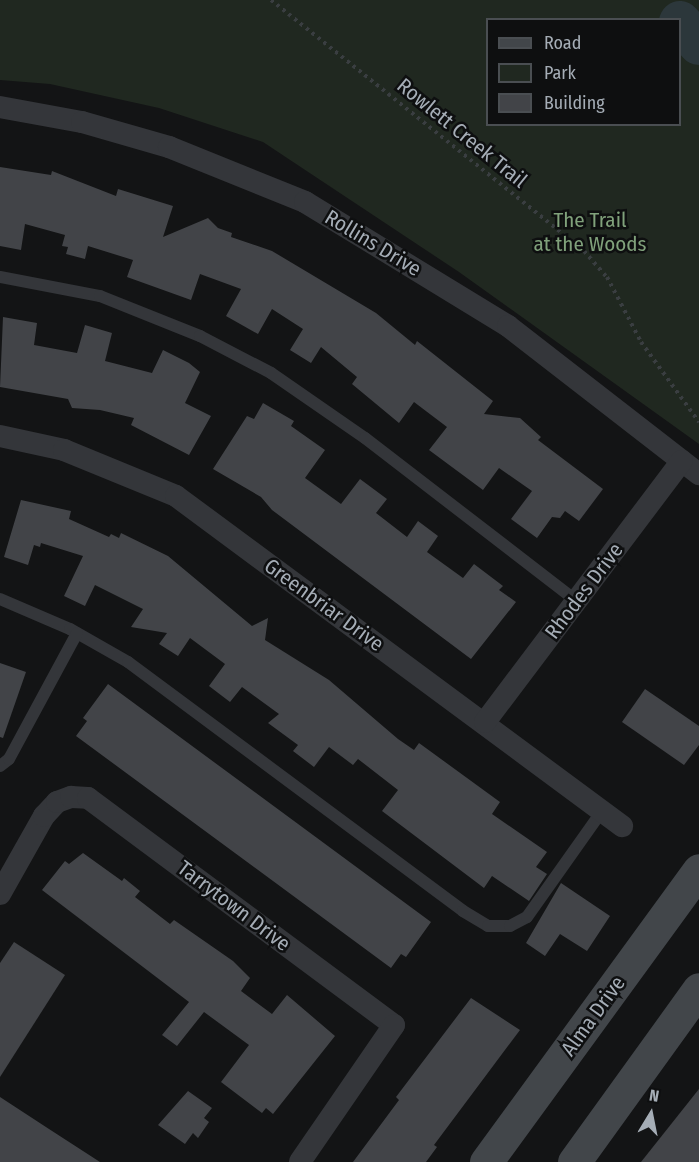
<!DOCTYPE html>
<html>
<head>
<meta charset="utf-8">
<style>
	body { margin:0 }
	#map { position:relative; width:699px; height:1162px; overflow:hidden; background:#131415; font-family:"Fira Sans Condensed",sans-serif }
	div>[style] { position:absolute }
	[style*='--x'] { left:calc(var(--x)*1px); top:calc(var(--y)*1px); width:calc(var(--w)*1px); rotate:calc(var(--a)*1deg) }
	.green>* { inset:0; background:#202820 }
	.river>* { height:42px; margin:-21px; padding:0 21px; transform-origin:21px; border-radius:21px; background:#2c373b }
	.building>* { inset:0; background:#424448 }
	.path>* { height:4px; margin-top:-2px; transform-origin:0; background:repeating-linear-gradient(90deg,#3a3e41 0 3px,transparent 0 7.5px) }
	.service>* { height:12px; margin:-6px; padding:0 6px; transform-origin:6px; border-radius:6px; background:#34363a }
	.minor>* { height:22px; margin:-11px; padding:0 11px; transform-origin:11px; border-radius:11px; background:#34363a }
	.secondary>* { height:33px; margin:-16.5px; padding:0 16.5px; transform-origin:16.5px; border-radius:16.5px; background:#42464a }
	span { translate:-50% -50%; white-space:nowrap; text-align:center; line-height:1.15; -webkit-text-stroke:5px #0e0f10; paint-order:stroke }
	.street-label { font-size:21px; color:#a5adb6 }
	.park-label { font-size:21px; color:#80a17b }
	.legend { position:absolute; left:486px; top:18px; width:195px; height:108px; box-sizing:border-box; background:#0e0f10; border:2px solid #4a4e52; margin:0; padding:8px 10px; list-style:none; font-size:18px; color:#a5adb6 }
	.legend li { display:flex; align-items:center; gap:12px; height:30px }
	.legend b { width:30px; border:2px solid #4a4e52 }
	.north { position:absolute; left:621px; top:1084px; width:60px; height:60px; -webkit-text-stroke:4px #0e0f10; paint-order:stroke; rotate:10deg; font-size:16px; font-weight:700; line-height:24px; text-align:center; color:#a5adb6 }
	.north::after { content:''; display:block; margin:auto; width:21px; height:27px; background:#a5adb6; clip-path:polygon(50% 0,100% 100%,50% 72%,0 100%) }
</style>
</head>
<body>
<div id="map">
	<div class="green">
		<div style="clip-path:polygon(evenodd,0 0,699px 0,699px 444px,459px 272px,263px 142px,159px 108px,50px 84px,0 80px,0 0,488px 20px,680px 20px,680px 124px,488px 124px,488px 20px)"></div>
	</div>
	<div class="river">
		<div style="--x:680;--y:22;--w:29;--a:49"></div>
	</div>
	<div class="building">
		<div style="clip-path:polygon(0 167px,51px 175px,52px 171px,116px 196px,118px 189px,173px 206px,163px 237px,208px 218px,218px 228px,232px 233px,231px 237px,272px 251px,376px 313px,415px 345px,417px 341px,493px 401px,484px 414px,520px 418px,541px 437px,538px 440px,603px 489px,579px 521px,565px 511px,560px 518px,552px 517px,537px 538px,511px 519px,532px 491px,499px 468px,483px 490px,429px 450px,447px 427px,414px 402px,399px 423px,352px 384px,357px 377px,321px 347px,311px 363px,290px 350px,303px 329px,272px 309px,258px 334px,226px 316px,241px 289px,200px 274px,191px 300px,127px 277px,133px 260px,88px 246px,85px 259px,66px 254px,68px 247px,62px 246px,65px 235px,25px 224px,21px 250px,0 246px)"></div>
		<div style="clip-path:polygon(3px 317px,37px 323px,34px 345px,77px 353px,85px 325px,112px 333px,105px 361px,152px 373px,163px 350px,189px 363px,200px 372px,185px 403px,211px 416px,189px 455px,131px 425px,134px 418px,100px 410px,72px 408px,68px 399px,0 387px)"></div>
		<div style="clip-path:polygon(263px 403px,294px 421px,291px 426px,325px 450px,305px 478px,341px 504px,360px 479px,387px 499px,376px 513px,407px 537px,418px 521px,438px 536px,427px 552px,463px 578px,474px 564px,503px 586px,499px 590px,516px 602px,471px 659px,272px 510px,261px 497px,213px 469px,247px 416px,254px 419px)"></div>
		<div style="clip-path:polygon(21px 500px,71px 511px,69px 519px,109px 537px,111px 534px,119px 538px,121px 533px,168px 556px,252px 626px,268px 618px,265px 640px,329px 680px,398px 739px,414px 750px,419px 743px,500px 802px,492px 814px,547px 852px,536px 867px,547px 874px,529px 901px,492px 876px,484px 888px,382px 811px,398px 790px,358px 759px,353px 765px,329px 747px,314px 767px,293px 751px,298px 745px,268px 723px,279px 714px,242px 687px,230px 702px,209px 686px,225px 664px,190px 638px,178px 656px,159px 644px,167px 633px,131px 627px,143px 609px,95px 585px,85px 606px,64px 596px,83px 556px,41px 543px,40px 547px,34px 545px,28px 565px,4px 557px)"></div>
		<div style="clip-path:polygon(0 663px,26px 672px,3px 738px,0 737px)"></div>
		<div style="clip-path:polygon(108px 684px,431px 922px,406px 957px,401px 954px,391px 968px,76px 736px,87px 721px,83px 718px)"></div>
		<div style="clip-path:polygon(645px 689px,699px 726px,699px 745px,684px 765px,622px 722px)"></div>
		<div style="clip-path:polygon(83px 853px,122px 881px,124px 878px,140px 891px,135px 897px,170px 924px,174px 920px,233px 961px,250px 978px,241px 991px,272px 1014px,287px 995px,335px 1036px,273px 1114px,266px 1108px,262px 1113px,221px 1082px,249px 1045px,204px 1012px,177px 1046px,162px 1035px,189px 1002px,42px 890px,65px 861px,69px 864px)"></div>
		<div style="clip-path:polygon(561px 883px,610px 916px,587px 951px,560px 934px,545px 956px,526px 943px)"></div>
		<div style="clip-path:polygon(14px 942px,65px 975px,0 1077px,0 963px)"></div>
		<div style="clip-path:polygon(471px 998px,520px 1030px,434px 1145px,437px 1147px,426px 1162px,353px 1162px,399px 1100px,396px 1097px)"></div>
		<div style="clip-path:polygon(699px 1089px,699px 1162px,641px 1162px)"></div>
		<div style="clip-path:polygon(188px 1091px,212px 1108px,204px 1118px,209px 1122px,198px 1138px,193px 1133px,185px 1144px,158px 1125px)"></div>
		<div style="clip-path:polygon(0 1097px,49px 1129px,100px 1162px,0 1162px)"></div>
	</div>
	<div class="path">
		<div style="--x:271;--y:0;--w:401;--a:38.7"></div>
		<div style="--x:584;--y:251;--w:35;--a:49"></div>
		<div style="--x:607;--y:277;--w:73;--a:62.4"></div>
		<div style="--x:641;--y:342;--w:99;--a:54.1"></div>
	</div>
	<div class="service">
		<div style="--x:0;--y:277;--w:102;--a:10.8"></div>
		<div style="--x:100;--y:296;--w:108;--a:21.8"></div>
		<div style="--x:200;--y:336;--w:80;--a:27.5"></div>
		<div style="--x:271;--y:373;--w:114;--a:34.7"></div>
		<div style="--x:365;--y:438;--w:267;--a:37.6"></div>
		<div style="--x:0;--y:599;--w:76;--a:23.2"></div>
		<div style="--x:70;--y:629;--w:67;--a:29.6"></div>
		<div style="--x:128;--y:662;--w:417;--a:36.6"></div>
		<div style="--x:463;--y:911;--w:29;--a:31"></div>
		<div style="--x:488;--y:926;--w:22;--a:0"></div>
		<div style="--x:510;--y:926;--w:19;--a:-28"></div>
		<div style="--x:527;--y:917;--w:130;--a:-54.7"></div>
		<div style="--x:0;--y:766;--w:11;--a:-38"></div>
		<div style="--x:9;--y:759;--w:143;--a:-61.6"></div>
	</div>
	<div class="minor">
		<div style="--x:0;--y:107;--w:83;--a:10.4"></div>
		<div style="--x:82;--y:122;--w:91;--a:16"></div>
		<div style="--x:169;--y:147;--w:147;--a:22"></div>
		<div style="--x:305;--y:202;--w:238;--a:31.4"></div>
		<div style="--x:508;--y:326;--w:242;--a:37.8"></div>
		<div style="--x:0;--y:436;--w:66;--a:12.3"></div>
		<div style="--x:64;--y:450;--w:121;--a:22.3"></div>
		<div style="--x:176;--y:496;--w:555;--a:36.5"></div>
		<div style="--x:485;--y:722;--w:327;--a:-53"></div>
		<div style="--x:0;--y:894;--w:90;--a:-60.6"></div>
		<div style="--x:44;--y:816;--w:19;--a:-47"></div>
		<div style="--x:57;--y:802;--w:15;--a:-20"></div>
		<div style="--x:71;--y:797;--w:17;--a:3"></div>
		<div style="--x:88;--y:798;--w:381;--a:36.6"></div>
		<div style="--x:394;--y:1025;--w:166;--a:124.5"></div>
	</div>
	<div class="secondary">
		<div style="--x:486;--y:1162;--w:361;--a:-53.9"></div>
		<div style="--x:574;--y:1162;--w:213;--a:-54.2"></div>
	</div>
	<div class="street-label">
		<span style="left:462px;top:133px;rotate:39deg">Rowlett Creek Trail</span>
		<span style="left:373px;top:243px;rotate:31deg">Rollins Drive</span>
		<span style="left:584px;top:591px;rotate:-53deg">Rhodes Drive</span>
		<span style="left:324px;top:605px;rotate:36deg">Greenbriar Drive</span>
		<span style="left:234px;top:906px;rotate:37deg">Tarrytown Drive</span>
		<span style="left:593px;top:1016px;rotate:-54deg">Alma Drive</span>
	</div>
	<div class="park-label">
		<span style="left:590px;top:232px">The Trail<br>at the Woods</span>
	</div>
	<ul class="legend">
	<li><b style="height:8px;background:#42464a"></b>Road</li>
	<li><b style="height:16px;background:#202820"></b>Park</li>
	<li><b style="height:16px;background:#424448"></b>Building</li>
	</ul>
	<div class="north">N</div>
</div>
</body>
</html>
